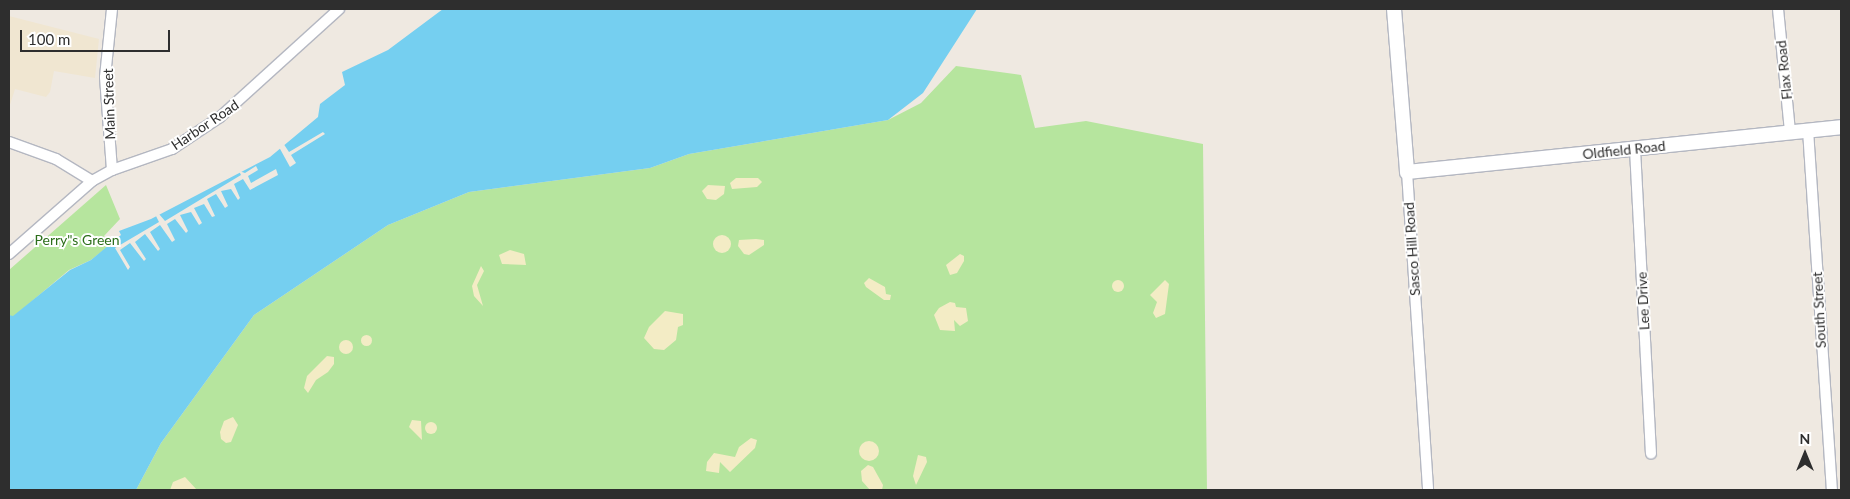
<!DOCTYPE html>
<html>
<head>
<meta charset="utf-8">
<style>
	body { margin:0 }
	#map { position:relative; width:1850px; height:499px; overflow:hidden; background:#efe9e1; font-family:Lato,sans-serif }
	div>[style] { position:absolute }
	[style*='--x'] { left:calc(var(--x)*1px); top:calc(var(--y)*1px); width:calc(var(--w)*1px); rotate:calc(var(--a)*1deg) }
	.education>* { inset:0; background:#f0e6d1 }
	.green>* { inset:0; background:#b6e59e }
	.sand>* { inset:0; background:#f3ecc5 }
	.round { border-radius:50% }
	.water>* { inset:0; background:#75cff0 }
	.pier>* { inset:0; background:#efe9e1 }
	.roads { filter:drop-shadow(1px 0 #b4b7c1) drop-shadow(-1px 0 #b4b7c1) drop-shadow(0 1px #b4b7c1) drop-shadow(0 -1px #b4b7c1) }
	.street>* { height:10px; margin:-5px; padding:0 5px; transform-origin:5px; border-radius:5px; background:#fff }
	.secondary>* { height:14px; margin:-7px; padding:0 7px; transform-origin:7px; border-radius:7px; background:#fff }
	span { translate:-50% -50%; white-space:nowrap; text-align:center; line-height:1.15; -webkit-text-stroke:4px #fff; paint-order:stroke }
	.street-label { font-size:14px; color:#2e2e2e }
	.park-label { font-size:14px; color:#2c6e1b }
	.frame { position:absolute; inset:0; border:10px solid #2e2e2e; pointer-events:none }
	.north { position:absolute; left:1780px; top:429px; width:50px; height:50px; -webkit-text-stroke:4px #fff; paint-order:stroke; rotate:0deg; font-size:14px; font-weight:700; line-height:20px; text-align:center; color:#2e2e2e }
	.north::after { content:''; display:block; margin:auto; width:18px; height:22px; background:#2e2e2e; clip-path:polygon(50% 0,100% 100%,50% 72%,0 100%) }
	.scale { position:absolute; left:20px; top:30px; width:150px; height:22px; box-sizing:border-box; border:2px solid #2e2e2e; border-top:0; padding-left:6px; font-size:15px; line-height:18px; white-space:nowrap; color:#2e2e2e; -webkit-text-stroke:4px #fff; paint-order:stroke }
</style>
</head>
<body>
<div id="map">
	<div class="education">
		<div style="clip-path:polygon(9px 16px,99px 39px,95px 78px,54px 71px,50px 92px,46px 97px,15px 89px,9px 108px)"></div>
	</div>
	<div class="green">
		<div style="clip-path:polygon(956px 66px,1021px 75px,1035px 128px,1086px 121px,1203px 144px,1207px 490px,136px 490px,161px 443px,254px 315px,388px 225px,469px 192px,650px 168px,689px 154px,888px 120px,921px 103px)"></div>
		<div style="clip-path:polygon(106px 185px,120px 219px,104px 236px,110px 245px,91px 260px,69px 270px,13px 317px,9px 315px,9px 270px)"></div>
	</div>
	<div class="sand">
		<div style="clip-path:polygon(736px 178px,758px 178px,762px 182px,757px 187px,732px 189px,730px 183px)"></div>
		<div style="clip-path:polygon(708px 185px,725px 186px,724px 194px,716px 200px,707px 199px,702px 191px)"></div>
		<div class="round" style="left:713px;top:235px;width:18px;height:18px"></div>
		<div style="clip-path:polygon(756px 239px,764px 240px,764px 245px,749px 255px,744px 254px,738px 246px,739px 240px)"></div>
		<div style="clip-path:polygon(510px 250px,524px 254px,526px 265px,502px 264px,499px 255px)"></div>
		<div style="clip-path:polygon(960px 254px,964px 256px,964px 261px,957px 273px,950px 275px,946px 265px)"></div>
		<div style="clip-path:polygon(481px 266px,484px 271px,477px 285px,483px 306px,474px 296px,472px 286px)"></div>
		<div style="clip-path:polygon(869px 278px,885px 287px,886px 294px,891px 295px,890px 300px,884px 300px,866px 287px,864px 283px)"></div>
		<div class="round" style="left:1112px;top:280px;width:12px;height:12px"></div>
		<div style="clip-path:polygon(1165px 280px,1169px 284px,1165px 314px,1156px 318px,1153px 313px,1157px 302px,1150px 295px)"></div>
		<div style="clip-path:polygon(950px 302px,955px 303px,956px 307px,966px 308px,968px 321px,960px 326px,954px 320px,955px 331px,940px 330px,934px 315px,939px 308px)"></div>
		<div style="clip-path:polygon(665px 311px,683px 314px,683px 325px,678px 327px,676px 340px,664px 350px,654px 349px,644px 338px,649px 327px)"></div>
		<div class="round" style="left:360.5px;top:334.5px;width:11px;height:11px"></div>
		<div class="round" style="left:339px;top:340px;width:14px;height:14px"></div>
		<div style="clip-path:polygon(327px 356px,334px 357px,334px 364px,328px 372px,316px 380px,308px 393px,304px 388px,307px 376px)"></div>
		<div style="clip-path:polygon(233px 417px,238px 425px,231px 442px,226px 443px,221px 439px,220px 432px,224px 421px)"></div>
		<div style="clip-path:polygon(412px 420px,421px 421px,422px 440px,409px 427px)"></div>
		<div class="round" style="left:425px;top:422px;width:12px;height:12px"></div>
		<div style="clip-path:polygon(751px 438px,757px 440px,755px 448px,730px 472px,720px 462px,719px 473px,706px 471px,707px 462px,714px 453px,735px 457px,739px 447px)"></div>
		<div class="round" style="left:859px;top:441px;width:20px;height:20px"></div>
		<div style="clip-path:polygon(918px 455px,926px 457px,927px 462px,916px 485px,913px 476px)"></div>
		<div style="clip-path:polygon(868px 465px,873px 467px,883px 485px,882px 490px,870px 490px,862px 481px,861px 471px)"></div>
		<div style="clip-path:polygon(185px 477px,197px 490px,170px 490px,173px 482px)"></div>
	</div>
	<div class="water">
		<div style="clip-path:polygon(443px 9px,977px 9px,923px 93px,888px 120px,689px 154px,650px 168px,469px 192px,388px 225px,254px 315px,161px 443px,136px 490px,9px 490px,9px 315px,13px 316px,70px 270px,91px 260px,121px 235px,119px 231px,151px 219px,270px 157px,318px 117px,320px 104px,345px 85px,342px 72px,388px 50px)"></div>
	</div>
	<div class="pier">
		<div style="clip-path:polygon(323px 132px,325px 134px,291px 155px,296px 163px,290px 167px,279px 147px,283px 143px,289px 152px)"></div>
		<div style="clip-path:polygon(256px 166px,258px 170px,248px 176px,251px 183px,276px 169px,278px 175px,250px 190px,243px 179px,234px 184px,240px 198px,238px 200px,231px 189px,221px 191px,228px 206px,225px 208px,216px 194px,207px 199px,215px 216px,212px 217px,204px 204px,194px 208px,202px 223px,199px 225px,191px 212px,180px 215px,188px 231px,186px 233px,175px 219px,167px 224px,175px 240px,172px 242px,160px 225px,150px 232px,160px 249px,158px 251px,145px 234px,135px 242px,146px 259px,144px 261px,130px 243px,120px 250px,130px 267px,128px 270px,115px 248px,159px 222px,156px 216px,159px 214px,165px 221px,241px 175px,239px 171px,245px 173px)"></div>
	</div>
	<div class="roads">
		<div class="street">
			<div style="--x:1778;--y:9;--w:124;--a:84.4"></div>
			<div style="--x:1808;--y:130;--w:361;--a:86.2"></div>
			<div style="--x:9;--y:142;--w:50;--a:19.9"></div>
			<div style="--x:56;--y:159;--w:42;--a:31.4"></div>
			<div style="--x:1635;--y:149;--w:305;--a:87"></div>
			<div style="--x:112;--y:170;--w:93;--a:-94.3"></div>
			<div style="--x:105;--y:77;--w:68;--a:-84.1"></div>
			<div style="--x:1407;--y:172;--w:319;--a:86.2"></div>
			<div style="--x:9;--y:254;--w:111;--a:-41.3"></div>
			<div style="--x:92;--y:181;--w:23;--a:-29"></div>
			<div style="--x:112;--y:170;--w:64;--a:-19.3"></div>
			<div style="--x:172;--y:149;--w:58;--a:-33.7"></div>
			<div style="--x:220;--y:117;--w:161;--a:-42.2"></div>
		</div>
		<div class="secondary">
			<div style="--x:1394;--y:9;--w:164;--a:85.4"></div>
			<div style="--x:1407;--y:172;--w:436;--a:-5.9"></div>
		</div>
	</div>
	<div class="street-label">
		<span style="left:1784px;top:70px;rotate:-96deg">Flax Road</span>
		<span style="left:109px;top:104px;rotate:-92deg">Main Street</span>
		<span style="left:205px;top:125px;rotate:-34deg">Harbor Road</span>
		<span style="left:1624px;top:150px;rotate:-6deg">Oldfield Road</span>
		<span style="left:1412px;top:249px;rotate:-94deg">Sasco Hill Road</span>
		<span style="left:1643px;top:301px;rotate:-93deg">Lee Drive</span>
		<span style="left:1819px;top:310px;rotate:-93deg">South Street</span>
	</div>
	<div class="park-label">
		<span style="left:77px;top:240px">Perry"s Green</span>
	</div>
	<div class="frame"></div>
	<div class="north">N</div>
	<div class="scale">100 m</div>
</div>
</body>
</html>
